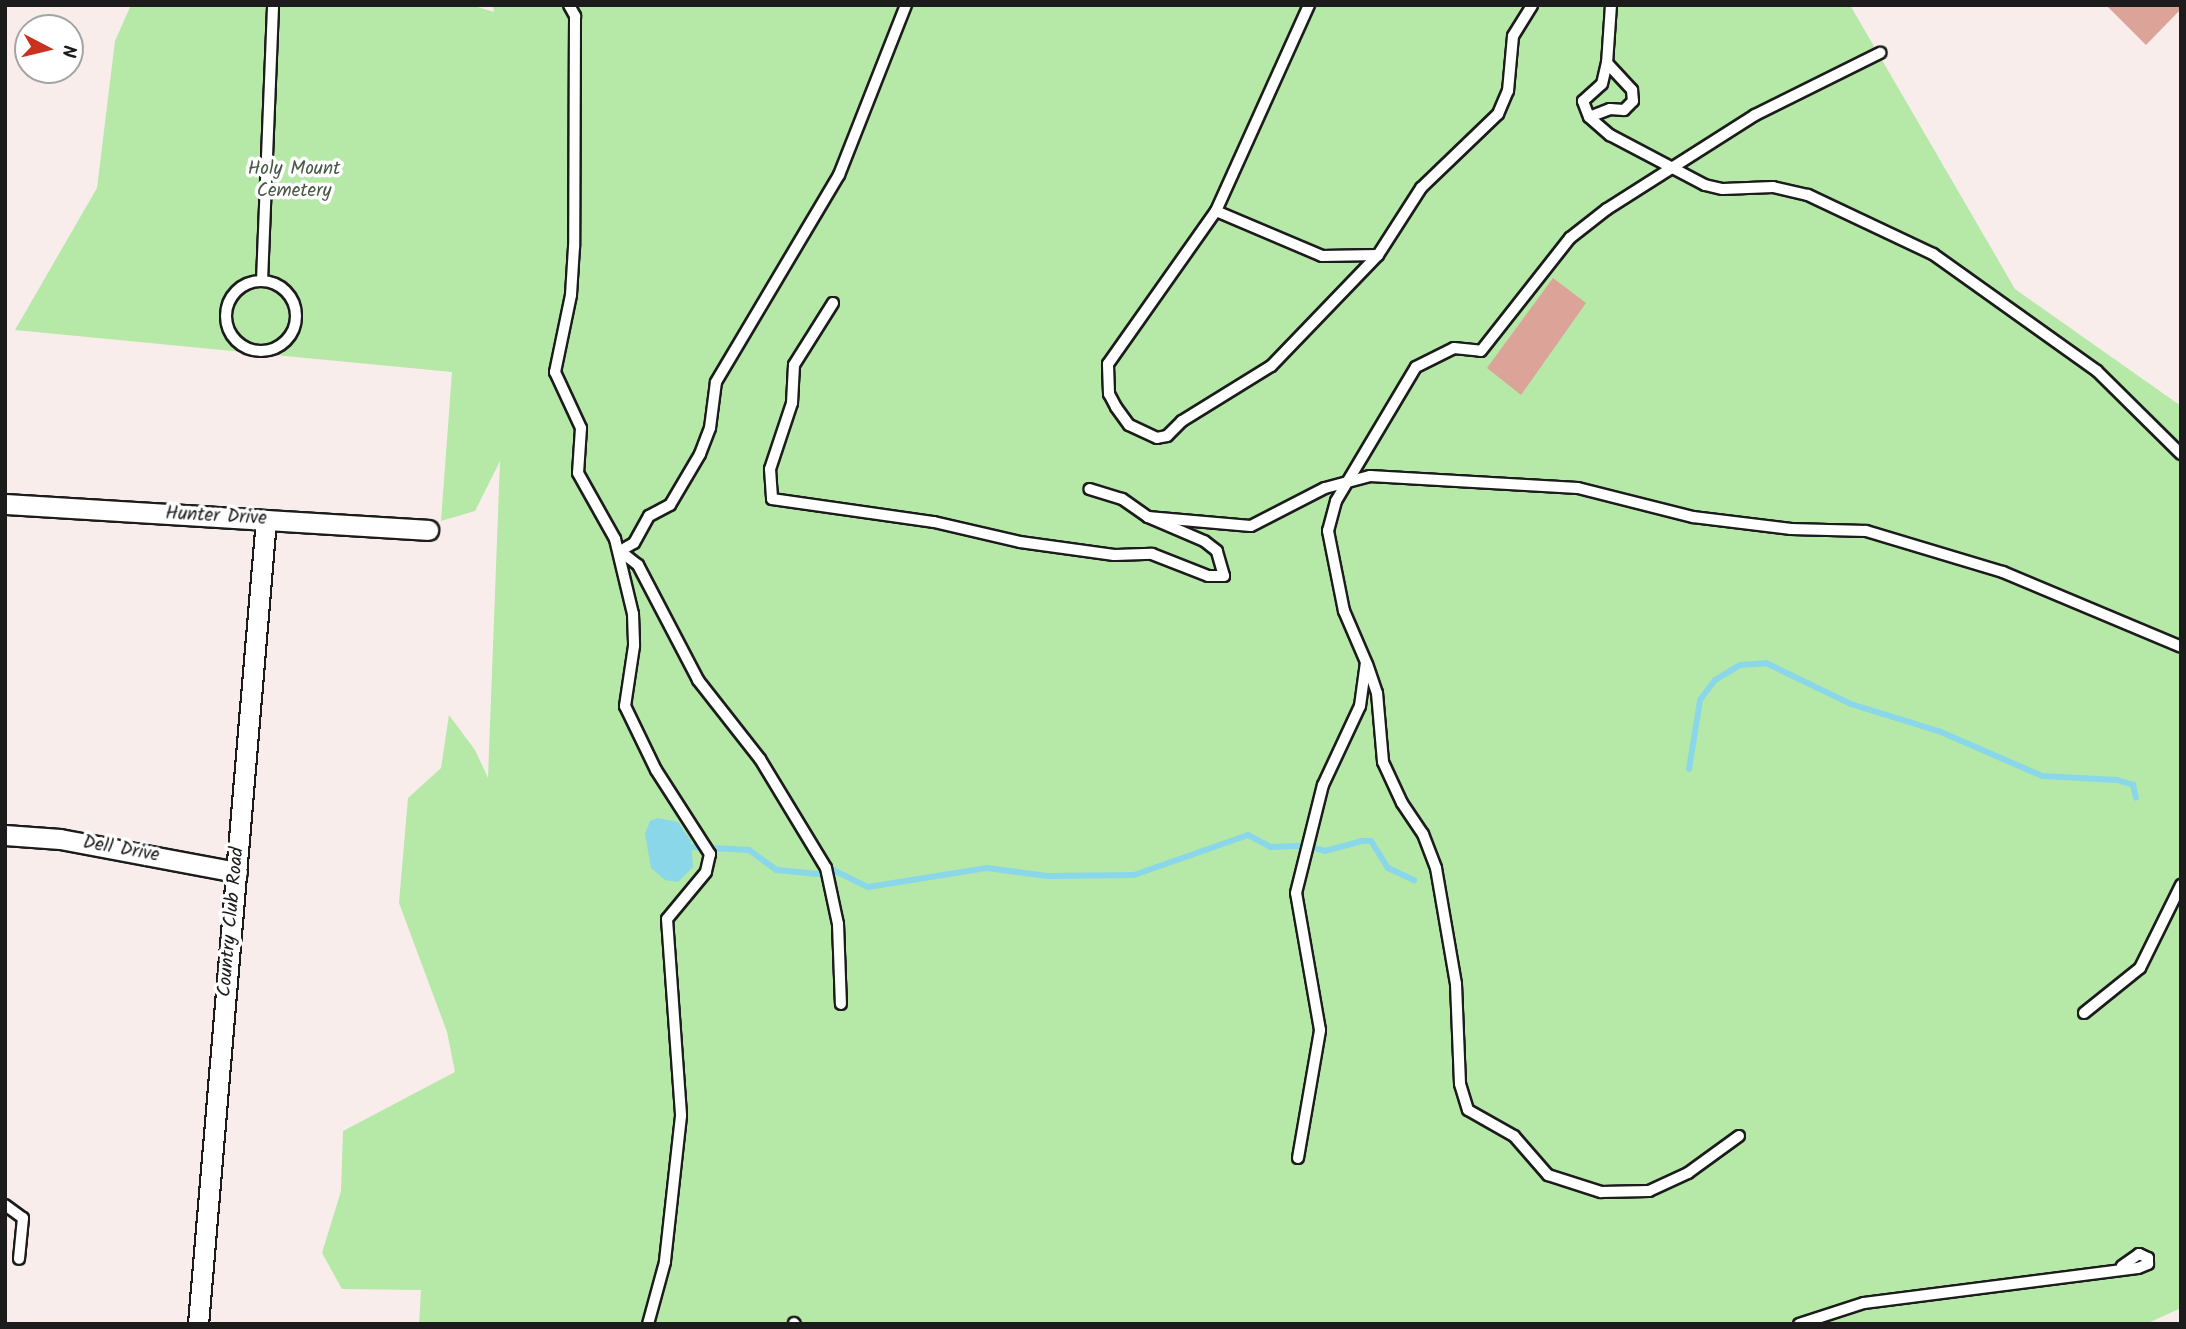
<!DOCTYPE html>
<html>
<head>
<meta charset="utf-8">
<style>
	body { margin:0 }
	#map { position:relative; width:2186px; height:1329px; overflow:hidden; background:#f8edea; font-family:Kalam,sans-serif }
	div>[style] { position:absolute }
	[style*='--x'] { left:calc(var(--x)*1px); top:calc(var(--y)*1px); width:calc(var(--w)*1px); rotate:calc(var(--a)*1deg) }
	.green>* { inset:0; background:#b6e8a8 }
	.water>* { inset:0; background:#8bd7ea }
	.stream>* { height:6px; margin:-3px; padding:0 3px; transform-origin:3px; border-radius:3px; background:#8bd7ea }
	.building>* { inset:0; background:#dca398 }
	.roads { filter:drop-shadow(2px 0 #1c1c1c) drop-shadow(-2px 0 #1c1c1c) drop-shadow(0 2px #1c1c1c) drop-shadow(0 -2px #1c1c1c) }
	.lane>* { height:10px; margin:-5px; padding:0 5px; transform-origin:5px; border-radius:5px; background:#fff }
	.lane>.ring { margin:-5px; padding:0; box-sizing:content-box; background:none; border:10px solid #fff; border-radius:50% }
	.street>* { height:19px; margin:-9.5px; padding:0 9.5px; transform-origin:9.5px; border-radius:9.5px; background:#fff }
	span { translate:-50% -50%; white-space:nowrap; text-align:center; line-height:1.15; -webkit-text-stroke:7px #fff; paint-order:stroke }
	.park-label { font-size:19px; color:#4a5946 }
	.street-label { font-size:19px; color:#1c1c1c }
	.frame { position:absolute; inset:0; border:7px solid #1c1c1c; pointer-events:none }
	.north { position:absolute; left:14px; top:14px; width:70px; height:70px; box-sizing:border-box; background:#fff; border:2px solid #a4a4a4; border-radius:50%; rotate:97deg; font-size:19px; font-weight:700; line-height:28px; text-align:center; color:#1c1c1c }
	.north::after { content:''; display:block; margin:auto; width:24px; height:32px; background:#c8321e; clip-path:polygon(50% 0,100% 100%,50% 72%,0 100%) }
</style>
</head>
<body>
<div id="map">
	<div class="green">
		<div style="clip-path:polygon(131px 5px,471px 5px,494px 12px,493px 5px,1850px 5px,2015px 289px,2181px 406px,2181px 1308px,2146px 1324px,419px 1324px,421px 1290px,342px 1289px,322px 1253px,341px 1191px,343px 1131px,455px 1072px,447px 1032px,399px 903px,408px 798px,441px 768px,449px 715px,475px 750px,488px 778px,500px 461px,475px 511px,441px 521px,452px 372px,15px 330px,97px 188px,115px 41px)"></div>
	</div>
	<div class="water">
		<div style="clip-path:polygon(658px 818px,678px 822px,691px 841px,693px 867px,678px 882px,665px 880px,651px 868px,645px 834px,650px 821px)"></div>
	</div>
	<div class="stream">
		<div style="--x:1689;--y:769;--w:70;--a:-80.9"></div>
		<div style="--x:1700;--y:700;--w:25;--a:-53"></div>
		<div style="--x:1715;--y:680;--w:29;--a:-31"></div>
		<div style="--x:1740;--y:665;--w:26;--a:-4"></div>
		<div style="--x:1766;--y:663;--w:94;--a:25.8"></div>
		<div style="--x:1851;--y:704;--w:94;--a:17.3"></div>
		<div style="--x:1941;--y:732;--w:110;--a:23.5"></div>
		<div style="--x:2042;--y:776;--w:75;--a:3.1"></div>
		<div style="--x:2117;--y:780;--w:17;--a:17"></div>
		<div style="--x:2133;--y:785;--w:13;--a:77"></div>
		<div style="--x:693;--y:847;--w:56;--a:3.1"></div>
		<div style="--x:749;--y:850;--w:34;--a:36"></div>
		<div style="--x:777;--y:870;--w:41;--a:5.6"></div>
		<div style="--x:818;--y:874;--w:16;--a:-15"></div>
		<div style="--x:833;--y:870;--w:39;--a:26"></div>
		<div style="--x:868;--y:887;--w:121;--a:-9.1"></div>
		<div style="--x:987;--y:868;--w:61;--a:7.6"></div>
		<div style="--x:1047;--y:876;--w:87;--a:-0.7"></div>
		<div style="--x:1134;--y:875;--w:121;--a:-19.3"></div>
		<div style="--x:1248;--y:835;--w:26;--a:28"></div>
		<div style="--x:1271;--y:847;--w:33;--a:-2"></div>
		<div style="--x:1304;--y:846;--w:22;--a:13"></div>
		<div style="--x:1325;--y:851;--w:38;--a:-15"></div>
		<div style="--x:1362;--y:841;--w:9;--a:0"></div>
		<div style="--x:1371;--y:841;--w:32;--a:58"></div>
		<div style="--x:1388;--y:868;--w:29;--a:25"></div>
	</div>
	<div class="building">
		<div style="clip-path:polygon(2106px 5px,2181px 5px,2181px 9px,2146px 45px)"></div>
		<div style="clip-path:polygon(1553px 278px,1586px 303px,1521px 395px,1487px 368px)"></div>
	</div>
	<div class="roads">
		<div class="lane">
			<div style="--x:569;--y:5;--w:13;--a:61"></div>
			<div style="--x:575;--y:16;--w:231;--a:90.2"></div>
			<div style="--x:574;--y:247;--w:48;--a:93.6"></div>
			<div style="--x:571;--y:295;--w:79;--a:101.7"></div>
			<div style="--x:555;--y:372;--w:62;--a:65.1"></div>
			<div style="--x:581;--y:428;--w:45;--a:93.8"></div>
			<div style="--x:578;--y:473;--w:76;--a:60.7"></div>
			<div style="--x:615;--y:539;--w:77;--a:76.5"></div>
			<div style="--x:633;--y:614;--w:32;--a:88"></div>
			<div style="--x:634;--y:646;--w:61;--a:98.5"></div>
			<div style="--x:625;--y:706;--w:71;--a:64.2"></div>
			<div style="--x:656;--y:770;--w:100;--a:57.3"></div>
			<div style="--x:710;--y:854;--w:18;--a:103"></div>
			<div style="--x:706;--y:872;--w:61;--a:129.7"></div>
			<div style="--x:667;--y:919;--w:197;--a:85.9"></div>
			<div style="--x:681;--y:1116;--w:147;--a:96.3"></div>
			<div style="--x:665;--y:1262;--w:64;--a:105.3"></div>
			<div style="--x:1611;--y:5;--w:58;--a:93.9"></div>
			<div style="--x:1607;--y:63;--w:37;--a:47"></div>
			<div style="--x:1632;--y:90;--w:11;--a:85"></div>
			<div style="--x:1633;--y:101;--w:13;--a:135"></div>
			<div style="--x:1624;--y:110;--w:14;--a:-176"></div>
			<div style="--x:1610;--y:109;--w:22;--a:159"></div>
			<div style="--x:1589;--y:117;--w:28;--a:41"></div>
			<div style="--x:1610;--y:135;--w:107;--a:27.8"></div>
			<div style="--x:1705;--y:185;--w:18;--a:13"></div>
			<div style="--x:1723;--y:189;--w:50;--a:-2.3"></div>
			<div style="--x:1773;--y:187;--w:36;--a:13"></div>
			<div style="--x:1808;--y:195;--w:138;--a:25.3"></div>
			<div style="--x:1933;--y:254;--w:201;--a:35.5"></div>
			<div style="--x:2097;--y:371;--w:118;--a:44.7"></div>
			<div style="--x:1589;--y:117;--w:17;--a:-111"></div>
			<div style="--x:1583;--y:101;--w:25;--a:-42"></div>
			<div style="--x:1602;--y:84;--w:22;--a:-77"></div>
			<div style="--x:1216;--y:211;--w:115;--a:23"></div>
			<div style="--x:1322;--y:256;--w:56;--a:-1"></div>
			<div style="--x:1378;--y:255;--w:154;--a:133.9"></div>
			<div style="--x:1271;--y:366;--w:105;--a:148.3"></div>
			<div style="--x:1182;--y:421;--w:21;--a:135"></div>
			<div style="--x:1167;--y:436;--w:10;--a:169"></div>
			<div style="--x:1157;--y:438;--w:31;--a:-155"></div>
			<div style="--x:1129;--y:425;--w:22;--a:-126"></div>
			<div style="--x:1116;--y:407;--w:15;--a:-118"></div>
			<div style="--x:1109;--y:394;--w:30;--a:-92"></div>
			<div style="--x:1108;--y:364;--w:187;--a:-54.8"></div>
			<div style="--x:1216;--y:211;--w:226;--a:-65.7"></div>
			<div style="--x:1378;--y:255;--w:80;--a:-57.3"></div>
			<div style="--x:1421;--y:188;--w:107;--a:-43.9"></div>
			<div style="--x:1498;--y:114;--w:25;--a:-67"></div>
			<div style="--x:1508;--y:91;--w:55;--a:-84.8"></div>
			<div style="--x:1513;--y:36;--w:36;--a:-58"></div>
			<div class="ring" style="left:226px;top:281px;width:60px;height:60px"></div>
			<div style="--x:262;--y:281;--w:276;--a:-87.7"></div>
			<div style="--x:833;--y:303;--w:73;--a:122.2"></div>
			<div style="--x:794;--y:365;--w:38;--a:93"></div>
			<div style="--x:792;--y:403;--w:70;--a:108.4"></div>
			<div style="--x:770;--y:469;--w:30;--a:86"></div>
			<div style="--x:772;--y:499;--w:164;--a:8.1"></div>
			<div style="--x:934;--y:522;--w:88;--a:13.1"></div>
			<div style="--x:1020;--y:542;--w:95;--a:7.9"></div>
			<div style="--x:1114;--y:555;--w:38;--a:-2"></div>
			<div style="--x:1152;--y:554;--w:60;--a:21.4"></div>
			<div style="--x:1208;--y:576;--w:16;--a:0"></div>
			<div style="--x:1224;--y:576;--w:26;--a:-106"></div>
			<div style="--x:1217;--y:551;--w:16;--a:-142"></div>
			<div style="--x:1204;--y:541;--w:61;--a:-156.8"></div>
			<div style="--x:1148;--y:517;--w:32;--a:-145"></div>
			<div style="--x:1122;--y:499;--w:34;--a:-163"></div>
			<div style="--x:1148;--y:517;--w:103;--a:5"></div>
			<div style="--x:1251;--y:526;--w:83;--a:-27.2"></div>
			<div style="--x:1325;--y:488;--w:47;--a:-14.9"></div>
			<div style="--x:1370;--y:476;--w:208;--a:3.3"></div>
			<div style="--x:1578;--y:488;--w:119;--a:14.2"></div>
			<div style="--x:1693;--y:517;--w:99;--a:7"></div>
			<div style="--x:1791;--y:529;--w:75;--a:1.5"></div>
			<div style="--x:1866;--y:531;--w:143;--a:16.7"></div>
			<div style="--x:2003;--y:572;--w:193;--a:22.8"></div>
			<div style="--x:620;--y:551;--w:16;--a:-30"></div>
			<div style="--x:634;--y:543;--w:31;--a:-61"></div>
			<div style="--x:649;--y:516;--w:24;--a:-28"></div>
			<div style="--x:670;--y:505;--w:59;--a:-59.5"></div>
			<div style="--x:700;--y:454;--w:28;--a:-69"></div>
			<div style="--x:710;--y:428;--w:46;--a:-82.6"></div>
			<div style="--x:716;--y:382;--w:241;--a:-59.3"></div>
			<div style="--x:839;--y:175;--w:183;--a:-68.5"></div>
			<div style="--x:620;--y:551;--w:23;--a:38"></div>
			<div style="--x:638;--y:565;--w:130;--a:62.4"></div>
			<div style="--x:698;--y:680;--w:100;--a:51.9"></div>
			<div style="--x:760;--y:759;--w:127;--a:58.8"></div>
			<div style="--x:826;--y:868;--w:57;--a:77.9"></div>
			<div style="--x:838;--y:924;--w:80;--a:87.9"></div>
			<div style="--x:1367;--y:664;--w:31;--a:71"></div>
			<div style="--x:1377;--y:693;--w:69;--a:85"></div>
			<div style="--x:1383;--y:762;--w:45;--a:65.1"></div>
			<div style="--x:1402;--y:803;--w:37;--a:56"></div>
			<div style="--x:1423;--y:834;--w:36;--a:69"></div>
			<div style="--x:1436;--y:868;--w:118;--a:80.2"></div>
			<div style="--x:1456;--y:984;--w:100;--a:87.7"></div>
			<div style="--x:1460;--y:1084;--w:27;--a:73"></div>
			<div style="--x:1468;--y:1110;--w:53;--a:29.5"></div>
			<div style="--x:1514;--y:1136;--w:52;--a:48.9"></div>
			<div style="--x:1548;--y:1175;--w:56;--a:17.8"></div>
			<div style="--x:1601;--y:1192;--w:48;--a:-1.2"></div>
			<div style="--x:1649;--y:1191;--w:43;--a:-24.8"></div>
			<div style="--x:1688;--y:1173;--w:63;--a:-36"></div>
			<div style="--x:2084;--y:1013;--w:72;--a:-38.8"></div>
			<div style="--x:2140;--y:968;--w:93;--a:-63.7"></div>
			<div style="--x:1298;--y:1158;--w:130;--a:-80.2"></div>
			<div style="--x:1320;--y:1030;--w:139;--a:-99.9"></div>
			<div style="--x:1296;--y:893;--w:111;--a:-76"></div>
			<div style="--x:1323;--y:785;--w:87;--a:-64.9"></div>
			<div style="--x:1360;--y:706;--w:44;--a:-82.2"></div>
			<div style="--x:1366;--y:662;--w:56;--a:-113.3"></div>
			<div style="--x:1344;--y:611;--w:82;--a:-101.3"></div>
			<div style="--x:1328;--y:531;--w:31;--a:-75"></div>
			<div style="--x:1336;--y:501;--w:156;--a:-59.2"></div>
			<div style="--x:1416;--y:367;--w:42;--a:-26.6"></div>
			<div style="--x:1454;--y:348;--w:27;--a:6"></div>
			<div style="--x:1481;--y:351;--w:144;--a:-51.8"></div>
			<div style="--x:1570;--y:238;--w:47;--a:-38.1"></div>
			<div style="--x:1607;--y:209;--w:175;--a:-32.4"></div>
			<div style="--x:1755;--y:115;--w:140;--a:-26.4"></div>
			<div style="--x:5;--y:1205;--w:22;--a:36"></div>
			<div style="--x:23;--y:1218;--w:41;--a:95.6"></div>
			<div style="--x:794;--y:1323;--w:1;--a:45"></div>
			<div style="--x:1799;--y:1324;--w:68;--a:-17.9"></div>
			<div style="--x:1864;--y:1303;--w:276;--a:-7.3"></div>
			<div style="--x:2138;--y:1268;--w:11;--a:-22"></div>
			<div style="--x:2148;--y:1264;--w:6;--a:-90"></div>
			<div style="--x:2148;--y:1258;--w:10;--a:-156"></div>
			<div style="--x:2139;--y:1254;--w:21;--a:145"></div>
		</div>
		<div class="street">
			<div style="--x:5;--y:504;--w:424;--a:3.5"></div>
			<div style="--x:5;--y:835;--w:55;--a:4.2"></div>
			<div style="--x:60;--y:839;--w:180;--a:10.6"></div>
			<div style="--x:198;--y:1324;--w:807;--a:-85.17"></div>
		</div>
	</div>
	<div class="park-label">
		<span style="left:294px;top:181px">Holy Mount<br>Cemetery</span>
	</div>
	<div class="street-label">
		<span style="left:216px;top:517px;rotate:3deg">Hunter Drive</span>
		<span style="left:121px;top:850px;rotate:10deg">Dell Drive</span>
		<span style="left:232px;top:922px;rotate:-85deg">Country Club Road</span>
	</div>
	<div class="frame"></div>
	<div class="north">N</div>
</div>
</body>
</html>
